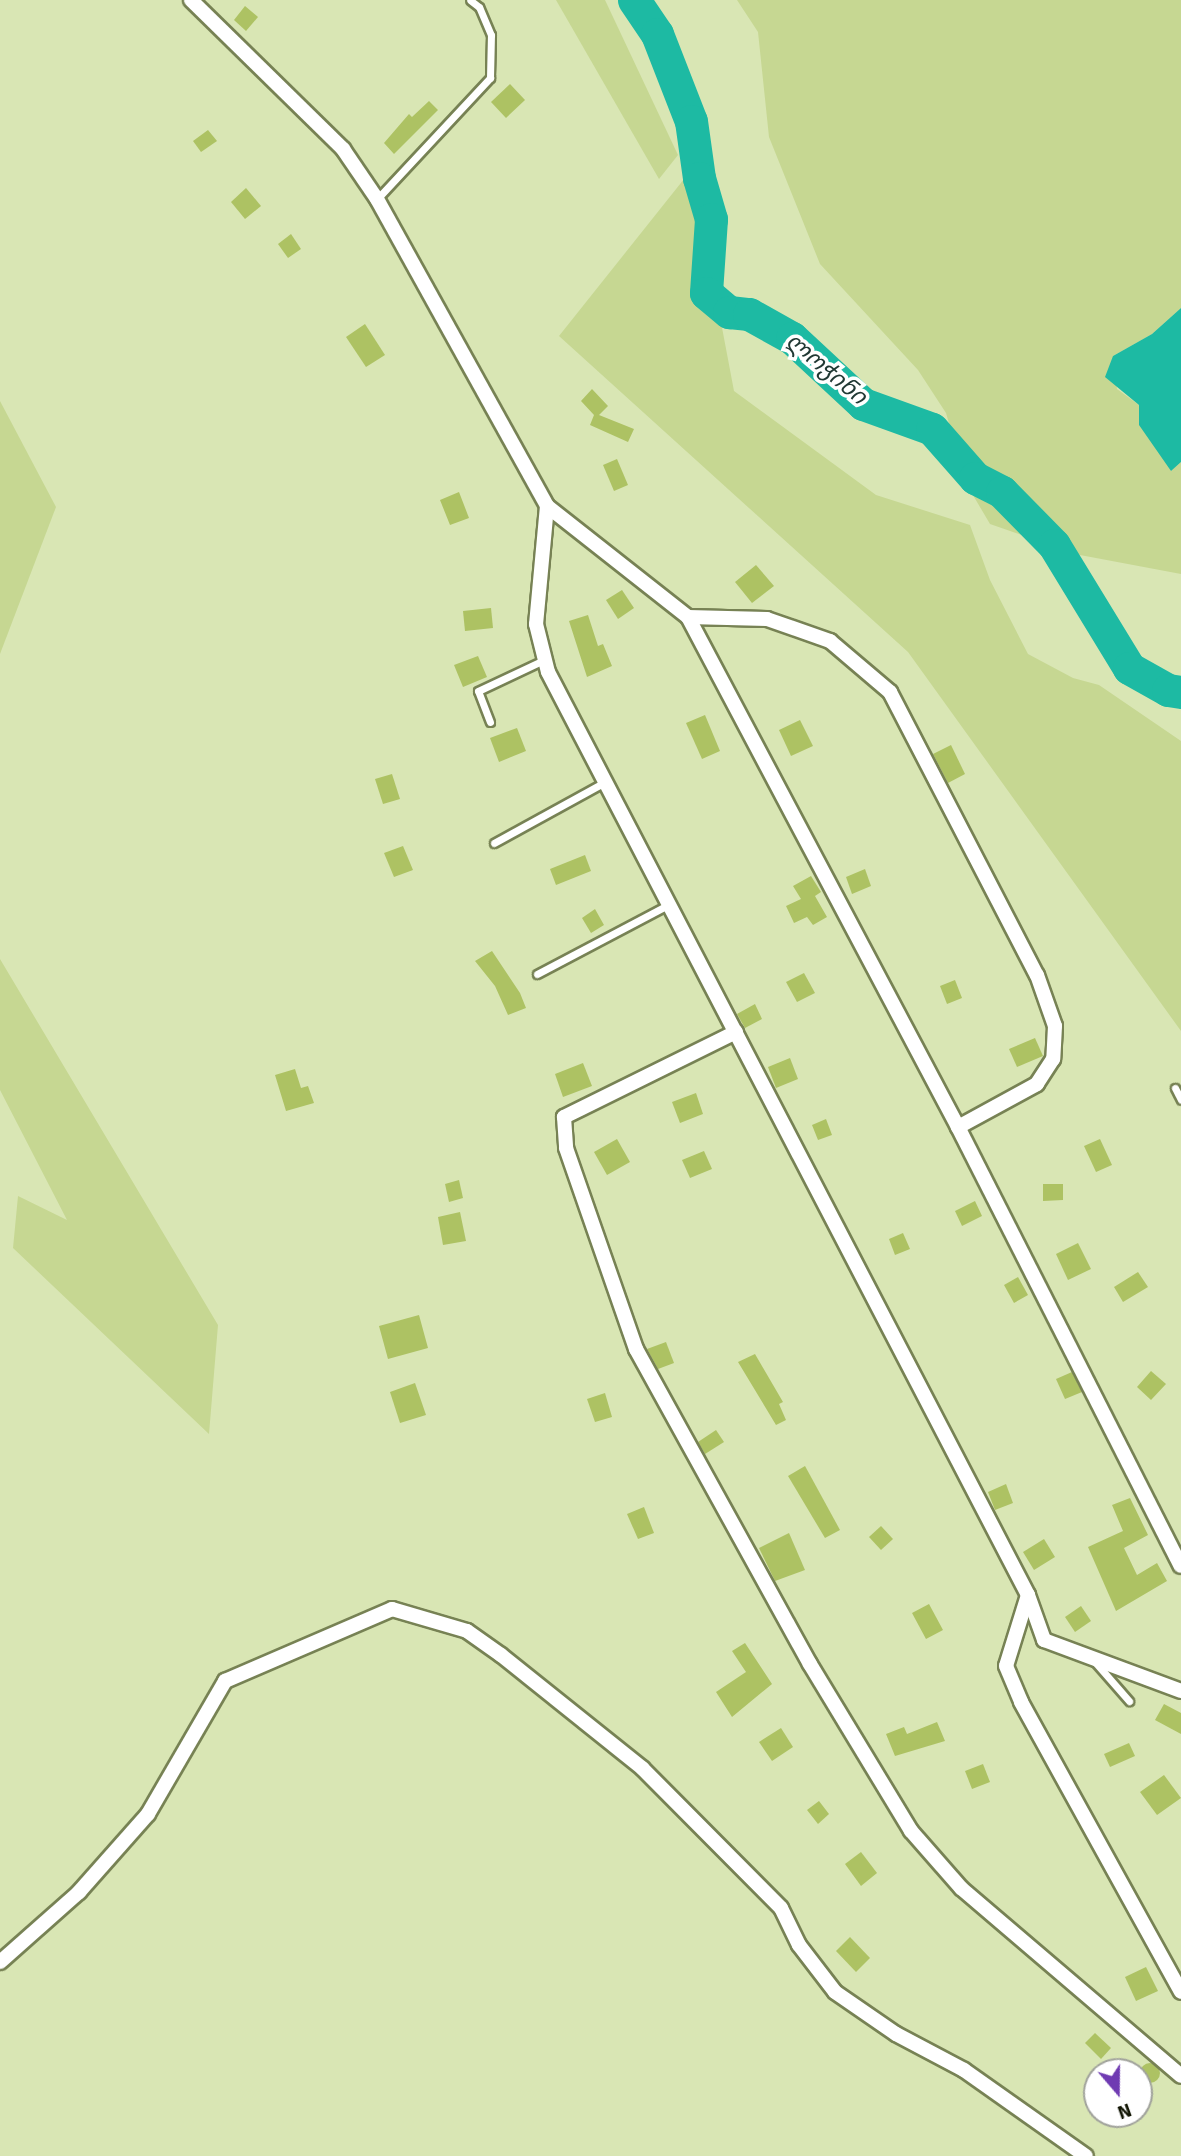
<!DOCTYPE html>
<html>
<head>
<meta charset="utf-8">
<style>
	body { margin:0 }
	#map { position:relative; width:1181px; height:2156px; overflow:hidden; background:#d9e6b4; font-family:Signika,"Noto Sans Georgian",sans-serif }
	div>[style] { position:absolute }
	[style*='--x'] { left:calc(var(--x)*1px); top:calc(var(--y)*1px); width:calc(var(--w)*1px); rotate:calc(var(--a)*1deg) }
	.green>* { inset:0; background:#c6d792 }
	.water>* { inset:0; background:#1dbaa3 }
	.river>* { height:33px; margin:-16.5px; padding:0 16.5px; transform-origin:16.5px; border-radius:16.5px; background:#1dbaa3 }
	.building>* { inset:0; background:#adc263 }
	.round { border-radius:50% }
	.roads { filter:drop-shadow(2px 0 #778254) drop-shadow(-2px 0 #778254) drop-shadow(0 2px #778254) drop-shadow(0 -2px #778254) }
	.service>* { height:7px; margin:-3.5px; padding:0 3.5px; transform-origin:3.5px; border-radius:3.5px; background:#fff }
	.minor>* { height:14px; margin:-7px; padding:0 7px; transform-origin:7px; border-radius:7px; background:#fff }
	span { translate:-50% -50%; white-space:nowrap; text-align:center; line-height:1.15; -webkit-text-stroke:7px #fff; paint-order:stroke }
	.water-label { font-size:23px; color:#213934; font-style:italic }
	.north { position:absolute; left:1083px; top:2058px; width:70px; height:70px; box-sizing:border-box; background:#fff; border:2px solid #a0a29b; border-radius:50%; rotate:160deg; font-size:19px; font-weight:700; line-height:28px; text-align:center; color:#121604 }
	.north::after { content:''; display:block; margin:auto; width:24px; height:32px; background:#6f3bb2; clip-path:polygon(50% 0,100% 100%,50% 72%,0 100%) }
</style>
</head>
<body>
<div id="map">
	<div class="green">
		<div style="clip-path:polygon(556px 0,605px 0,678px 155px,659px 179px)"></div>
		<div style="clip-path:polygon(737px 0,1181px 0,1181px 308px,1152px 334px,1113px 356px,1117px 389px,1139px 405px,1171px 471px,1181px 462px,1181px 574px,1080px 555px,990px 524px,967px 485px,946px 413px,918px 370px,820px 264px,769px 137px,758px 32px)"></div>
		<div style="clip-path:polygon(692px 169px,734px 391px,876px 495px,970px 525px,990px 580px,1028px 654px,1073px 678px,1099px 685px,1181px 741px,1181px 1031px,908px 652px,559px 336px)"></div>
		<div style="clip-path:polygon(0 401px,56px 507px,0 654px)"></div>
		<div style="clip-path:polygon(0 959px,218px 1325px,209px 1434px,13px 1248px,18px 1196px,67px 1220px,0 1090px)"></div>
	</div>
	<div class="water">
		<div style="clip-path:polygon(1181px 308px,1181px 462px,1171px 471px,1139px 425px,1139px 405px,1105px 377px,1113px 356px,1152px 334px)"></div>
	</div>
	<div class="river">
		<div style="--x:634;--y:0;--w:41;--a:55.9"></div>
		<div style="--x:657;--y:34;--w:93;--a:68.7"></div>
		<div style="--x:691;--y:121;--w:58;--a:82"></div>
		<div style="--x:699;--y:178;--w:43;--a:73.7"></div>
		<div style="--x:711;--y:219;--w:74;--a:93.9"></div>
		<div style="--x:706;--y:293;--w:30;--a:40"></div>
		<div style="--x:729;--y:312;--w:20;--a:6"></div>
		<div style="--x:749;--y:314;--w:49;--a:29.2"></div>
		<div style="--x:792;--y:338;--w:97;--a:42.9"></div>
		<div style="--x:863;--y:404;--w:73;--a:19.9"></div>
		<div style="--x:932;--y:429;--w:65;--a:48.7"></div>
		<div style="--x:975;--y:478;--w:30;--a:27"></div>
		<div style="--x:1002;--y:492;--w:74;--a:45.5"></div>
		<div style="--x:1054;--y:545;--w:144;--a:58.6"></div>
		<div style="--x:1129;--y:668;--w:45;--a:29.4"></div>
		<div style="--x:1168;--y:690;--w:13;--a:9"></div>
	</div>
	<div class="building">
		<div style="clip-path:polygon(245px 6px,258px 17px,246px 31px,234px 20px)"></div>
		<div style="clip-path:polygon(510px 84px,525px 100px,506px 118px,491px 102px)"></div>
		<div style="clip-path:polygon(429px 101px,438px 110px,394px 154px,384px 143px,409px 114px,412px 117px)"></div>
		<div style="clip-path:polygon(208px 130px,217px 141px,201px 152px,193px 141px)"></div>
		<div style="clip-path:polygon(246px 188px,261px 206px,245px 219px,231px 202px)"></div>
		<div style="clip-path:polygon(291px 234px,301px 249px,288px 258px,278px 244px)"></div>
		<div style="clip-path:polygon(365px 324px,385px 355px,366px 367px,346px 337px)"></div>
		<div style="clip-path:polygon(592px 389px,608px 406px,599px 415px,634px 429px,628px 442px,590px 425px,594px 415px,581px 401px)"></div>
		<div style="clip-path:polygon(617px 459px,628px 485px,614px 491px,603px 465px)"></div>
		<div style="clip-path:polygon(459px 492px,469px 518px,450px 525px,440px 500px)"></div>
		<div style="clip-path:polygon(756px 565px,774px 586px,752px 603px,735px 582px)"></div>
		<div style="clip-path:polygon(622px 590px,634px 608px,618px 619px,606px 600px)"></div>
		<div style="clip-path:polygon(491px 608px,493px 628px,465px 631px,463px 611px)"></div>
		<div style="clip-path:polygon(588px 615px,598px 646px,603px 644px,612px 666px,587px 677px,569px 621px)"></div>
		<div style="clip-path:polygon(478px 656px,487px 677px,463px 687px,454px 665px)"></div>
		<div style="clip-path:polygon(705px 715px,720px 751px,702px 759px,686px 723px)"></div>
		<div style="clip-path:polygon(800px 720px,813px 746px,791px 756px,779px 730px)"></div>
		<div style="clip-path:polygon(517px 728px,526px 751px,499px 762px,490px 738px)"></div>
		<div style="clip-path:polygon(951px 745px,965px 774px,948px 783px,933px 754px)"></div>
		<div style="clip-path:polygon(392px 774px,400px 799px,383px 804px,375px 779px)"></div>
		<div style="clip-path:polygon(403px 846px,413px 870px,394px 877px,384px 853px)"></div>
		<div style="clip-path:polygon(585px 855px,591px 871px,556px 885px,550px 869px)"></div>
		<div style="clip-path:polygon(865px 869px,871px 886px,852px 894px,846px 877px)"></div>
		<div style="clip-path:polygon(811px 876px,821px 892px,815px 896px,827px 917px,813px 925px,807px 917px,794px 923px,786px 906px,801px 899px,793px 886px)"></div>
		<div style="clip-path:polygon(595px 909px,604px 925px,591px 933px,582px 918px)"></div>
		<div style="clip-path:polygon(492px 951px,520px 993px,526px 1008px,508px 1015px,495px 986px,475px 961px)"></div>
		<div style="clip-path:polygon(804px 973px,815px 993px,797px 1002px,786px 982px)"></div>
		<div style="clip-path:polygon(955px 980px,962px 998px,947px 1004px,940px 986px)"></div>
		<div style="clip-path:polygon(755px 1004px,762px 1019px,745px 1028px,737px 1014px)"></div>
		<div style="clip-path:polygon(1035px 1038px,1043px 1056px,1017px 1067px,1009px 1049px)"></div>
		<div style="clip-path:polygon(790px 1058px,798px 1079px,776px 1088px,768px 1067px)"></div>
		<div style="clip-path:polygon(583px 1063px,592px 1086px,563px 1097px,555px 1074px)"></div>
		<div style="clip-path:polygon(295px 1069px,301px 1088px,308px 1086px,314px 1103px,286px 1111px,275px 1075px)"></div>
		<div style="clip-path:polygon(696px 1093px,703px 1114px,680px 1123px,672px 1102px)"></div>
		<div style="clip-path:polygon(826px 1119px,832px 1135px,818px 1140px,812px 1125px)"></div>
		<div style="clip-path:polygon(617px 1139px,630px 1162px,607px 1175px,594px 1152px)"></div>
		<div style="clip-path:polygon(1100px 1139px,1112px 1165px,1096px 1172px,1084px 1146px)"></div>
		<div style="clip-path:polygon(704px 1151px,712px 1169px,690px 1178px,682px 1160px)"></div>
		<div style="clip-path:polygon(459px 1180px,463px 1198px,449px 1202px,445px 1184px)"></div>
		<div style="clip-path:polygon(1043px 1184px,1063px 1184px,1063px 1200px,1043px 1201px)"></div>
		<div style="clip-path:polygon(975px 1201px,982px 1216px,962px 1226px,955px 1211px)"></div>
		<div style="clip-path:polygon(460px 1212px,466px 1241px,443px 1245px,438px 1217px)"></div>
		<div style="clip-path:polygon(903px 1233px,910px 1249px,895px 1255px,889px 1239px)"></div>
		<div style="clip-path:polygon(1078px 1243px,1091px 1269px,1068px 1280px,1056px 1254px)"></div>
		<div style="clip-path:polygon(1138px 1272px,1148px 1287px,1123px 1302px,1114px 1287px)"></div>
		<div style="clip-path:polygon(1018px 1277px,1028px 1295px,1014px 1303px,1004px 1285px)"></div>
		<div style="clip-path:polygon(419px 1315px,428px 1348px,388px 1359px,379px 1326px)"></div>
		<div style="clip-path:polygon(666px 1342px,674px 1363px,658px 1369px,647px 1349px)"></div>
		<div style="clip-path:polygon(755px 1354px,783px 1402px,779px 1404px,786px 1420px,776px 1425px,738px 1362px)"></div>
		<div style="clip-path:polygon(1151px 1371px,1166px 1384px,1151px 1400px,1137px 1387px)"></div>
		<div style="clip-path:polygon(1072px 1372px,1082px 1392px,1065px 1399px,1056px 1379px)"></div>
		<div style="clip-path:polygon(415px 1383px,426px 1415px,400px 1423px,390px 1392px)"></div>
		<div style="clip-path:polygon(605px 1393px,612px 1417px,595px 1422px,587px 1399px)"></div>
		<div style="clip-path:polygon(716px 1430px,724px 1442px,705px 1454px,698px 1442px)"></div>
		<div style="clip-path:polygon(805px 1466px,840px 1530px,825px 1538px,788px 1476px)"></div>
		<div style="clip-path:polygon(1006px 1484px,1013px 1503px,995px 1510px,988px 1492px)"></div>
		<div style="clip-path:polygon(1130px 1498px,1148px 1535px,1124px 1548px,1137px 1575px,1157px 1563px,1167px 1581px,1116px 1611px,1088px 1547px,1123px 1531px,1112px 1505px)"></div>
		<div style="clip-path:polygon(644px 1507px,654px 1533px,638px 1539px,627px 1514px)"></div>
		<div style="clip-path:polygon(881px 1526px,893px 1539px,881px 1550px,869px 1537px)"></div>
		<div style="clip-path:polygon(789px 1533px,805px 1570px,775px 1581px,759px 1548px)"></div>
		<div style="clip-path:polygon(1044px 1539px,1055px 1557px,1034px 1570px,1023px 1552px)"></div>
		<div style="clip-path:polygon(929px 1604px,943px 1630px,926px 1639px,912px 1613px)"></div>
		<div style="clip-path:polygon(1081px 1606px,1091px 1621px,1075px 1632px,1065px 1617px)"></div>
		<div style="clip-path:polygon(745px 1643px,772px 1684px,732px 1717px,716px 1692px,746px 1672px,732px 1651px)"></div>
		<div style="clip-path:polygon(1164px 1704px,1181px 1713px,1181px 1734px,1155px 1720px)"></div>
		<div style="clip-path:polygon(937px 1722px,945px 1741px,895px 1756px,886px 1734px,904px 1727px,907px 1734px)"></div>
		<div style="clip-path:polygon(781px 1728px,793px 1747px,772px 1761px,759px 1742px)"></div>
		<div style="clip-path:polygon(1129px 1743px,1135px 1756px,1110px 1767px,1104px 1754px)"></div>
		<div style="clip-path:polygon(983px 1764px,990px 1782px,972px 1789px,965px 1771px)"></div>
		<div style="clip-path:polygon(1164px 1775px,1181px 1798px,1157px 1815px,1140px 1792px)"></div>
		<div style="clip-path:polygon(819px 1801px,829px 1814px,818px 1824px,807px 1810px)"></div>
		<div style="clip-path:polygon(861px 1852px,877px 1873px,861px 1886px,845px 1864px)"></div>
		<div style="clip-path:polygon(850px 1937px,870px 1958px,856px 1972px,836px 1951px)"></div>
		<div style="clip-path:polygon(1146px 1967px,1158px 1991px,1136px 2001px,1125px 1977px)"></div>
		<div style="clip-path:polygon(1095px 2033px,1111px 2048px,1101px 2059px,1085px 2043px)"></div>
		<div class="round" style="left:1140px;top:2063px;width:20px;height:20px"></div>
	</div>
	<div class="roads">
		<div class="service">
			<div style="--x:377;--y:199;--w:166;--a:-47"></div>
			<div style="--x:490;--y:78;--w:43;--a:-88.7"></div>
			<div style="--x:491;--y:35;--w:30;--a:-113"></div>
			<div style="--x:479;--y:7;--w:11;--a:-142"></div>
			<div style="--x:490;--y:722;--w:33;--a:-111"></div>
			<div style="--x:478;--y:691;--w:73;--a:-25.2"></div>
			<div style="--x:494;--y:843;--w:127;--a:-28.8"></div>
			<div style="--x:537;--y:974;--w:150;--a:-27.8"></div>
			<div style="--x:1175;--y:1088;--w:13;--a:63"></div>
			<div style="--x:1095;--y:1662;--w:52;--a:48.9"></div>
		</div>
		<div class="minor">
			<div style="--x:191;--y:0;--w:213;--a:44.4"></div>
			<div style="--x:343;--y:149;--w:60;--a:55.8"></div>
			<div style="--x:377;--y:199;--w:351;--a:61"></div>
			<div style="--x:547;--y:506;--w:119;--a:95.3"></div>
			<div style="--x:536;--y:624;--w:49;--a:76"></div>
			<div style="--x:548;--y:672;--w:1040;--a:62.52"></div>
			<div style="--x:1028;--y:1595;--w:48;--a:70.4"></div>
			<div style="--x:1044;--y:1640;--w:146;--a:20.4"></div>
			<div style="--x:547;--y:506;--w:179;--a:38.2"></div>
			<div style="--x:688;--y:617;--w:577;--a:62.1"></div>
			<div style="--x:958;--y:1127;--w:492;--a:63.1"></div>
			<div style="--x:688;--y:617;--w:79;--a:1.5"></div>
			<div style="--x:767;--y:619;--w:67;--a:19.2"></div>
			<div style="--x:830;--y:641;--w:79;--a:40.4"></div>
			<div style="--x:890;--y:692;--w:319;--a:62.6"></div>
			<div style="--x:1037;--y:975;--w:54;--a:70.6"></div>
			<div style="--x:1055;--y:1026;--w:33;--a:93"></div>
			<div style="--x:1053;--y:1059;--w:30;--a:123"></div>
			<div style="--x:1037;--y:1084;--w:90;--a:151.4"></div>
			<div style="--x:736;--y:1032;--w:192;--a:153.7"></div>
			<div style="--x:564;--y:1117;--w:31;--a:86"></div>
			<div style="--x:566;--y:1148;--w:213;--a:70.8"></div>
			<div style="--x:636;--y:1349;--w:360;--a:61.1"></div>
			<div style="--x:810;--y:1664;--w:195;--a:58.8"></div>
			<div style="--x:911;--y:1831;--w:76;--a:48.7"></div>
			<div style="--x:961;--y:1888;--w:289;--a:40.5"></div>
			<div style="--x:1028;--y:1595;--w:74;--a:107.2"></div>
			<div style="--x:1006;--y:1666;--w:39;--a:67"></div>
			<div style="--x:1021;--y:1702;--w:331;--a:61.1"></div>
			<div style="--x:0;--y:1962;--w:106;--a:-41.5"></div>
			<div style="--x:79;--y:1892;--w:104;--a:-48.5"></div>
			<div style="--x:148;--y:1814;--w:154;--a:-59.9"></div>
			<div style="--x:225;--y:1681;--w:182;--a:-23.3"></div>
			<div style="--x:392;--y:1609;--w:78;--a:16.3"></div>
			<div style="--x:467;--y:1631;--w:42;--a:35.2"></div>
			<div style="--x:501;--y:1655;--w:181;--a:38.7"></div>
			<div style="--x:642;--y:1768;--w:197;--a:45.2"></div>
			<div style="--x:781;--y:1908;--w:41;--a:64.1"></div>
			<div style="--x:799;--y:1945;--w:59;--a:52.5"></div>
			<div style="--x:835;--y:1992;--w:74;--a:34.5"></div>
			<div style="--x:896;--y:2034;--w:77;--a:27.9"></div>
			<div style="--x:964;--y:2070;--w:149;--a:35.2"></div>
		</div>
	</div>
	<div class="water-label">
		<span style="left:826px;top:369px;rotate:40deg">ლოჭინი</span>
	</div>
	<div class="north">N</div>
</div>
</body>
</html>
